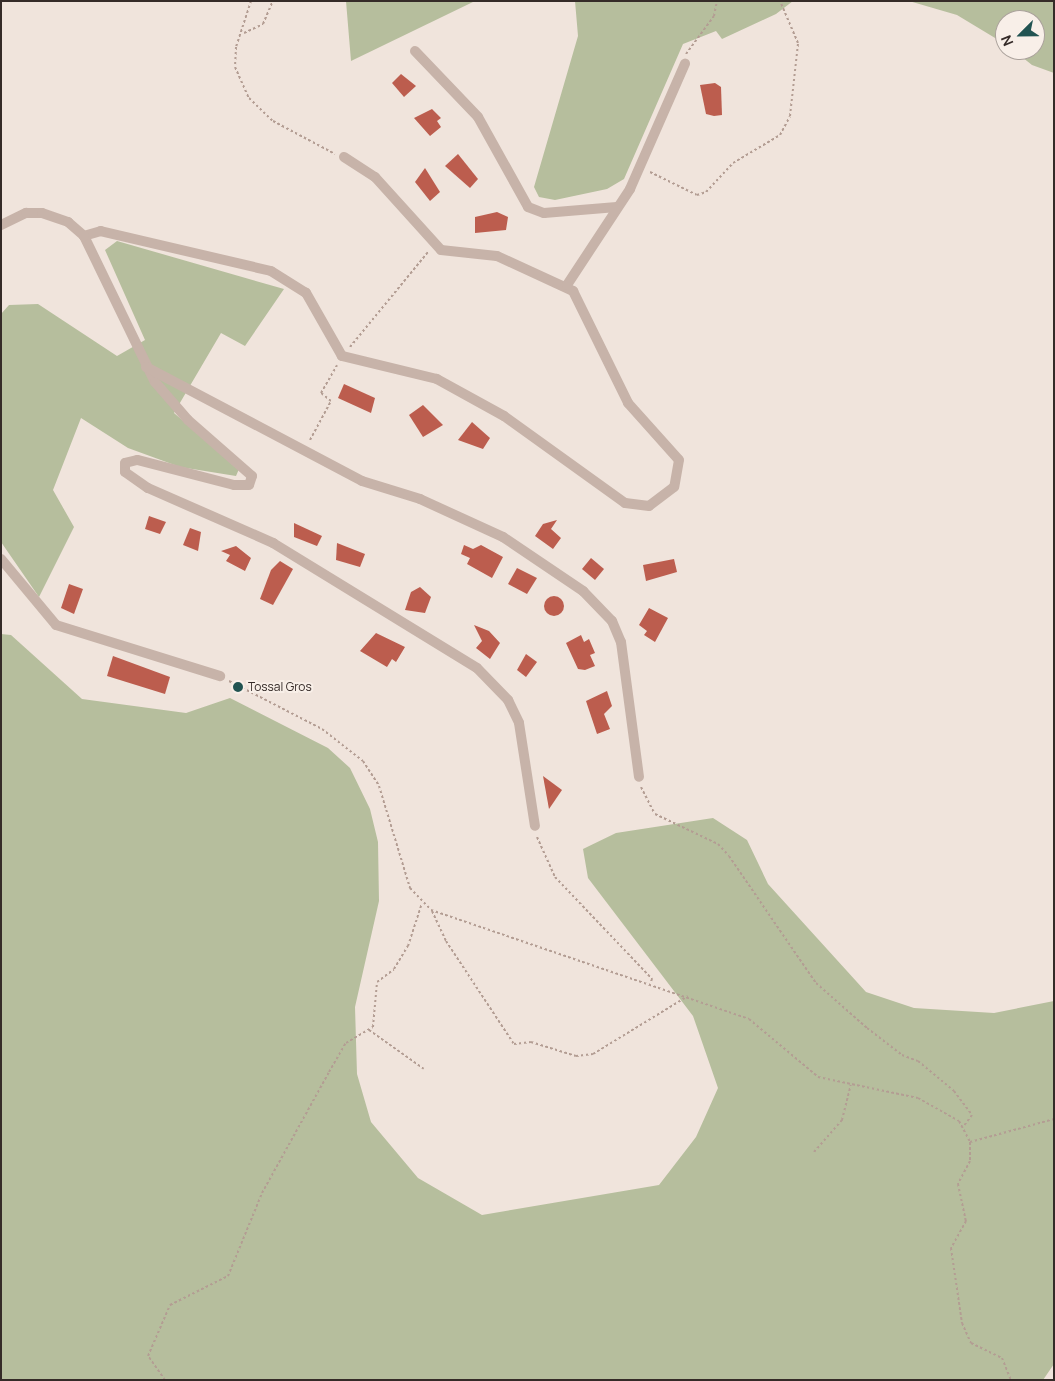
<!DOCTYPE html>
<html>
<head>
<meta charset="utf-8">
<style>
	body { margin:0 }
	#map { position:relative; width:1055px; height:1381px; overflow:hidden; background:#f0e4dc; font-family:Manrope,sans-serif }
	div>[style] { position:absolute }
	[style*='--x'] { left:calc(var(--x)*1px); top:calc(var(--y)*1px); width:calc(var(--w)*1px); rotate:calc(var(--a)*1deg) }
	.green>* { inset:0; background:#b6be9d }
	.building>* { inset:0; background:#bc5d4e }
	.round { border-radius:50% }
	.path>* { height:2px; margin-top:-1px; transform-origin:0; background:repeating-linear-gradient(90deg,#b39d93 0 2.5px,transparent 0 5px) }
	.street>* { height:10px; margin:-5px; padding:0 5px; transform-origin:5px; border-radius:5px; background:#c7b3a9 }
	.dots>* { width:14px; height:14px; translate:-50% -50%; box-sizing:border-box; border:2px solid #f8efe8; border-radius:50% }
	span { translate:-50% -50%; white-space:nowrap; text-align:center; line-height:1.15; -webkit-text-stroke:4px #f8efe8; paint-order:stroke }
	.poi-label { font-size:12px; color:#352b28 }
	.left { translate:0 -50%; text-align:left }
	.frame { position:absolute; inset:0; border:2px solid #352b28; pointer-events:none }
	.north { position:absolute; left:995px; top:10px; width:50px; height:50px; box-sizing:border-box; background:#f8efe8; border:1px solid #aaa19b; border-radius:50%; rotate:247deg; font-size:14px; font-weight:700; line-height:20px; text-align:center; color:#352b28 }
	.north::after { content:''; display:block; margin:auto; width:18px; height:22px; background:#215351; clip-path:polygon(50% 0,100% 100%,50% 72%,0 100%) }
</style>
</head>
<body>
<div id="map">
	<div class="green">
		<div style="clip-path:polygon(346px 1px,475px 1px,351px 61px)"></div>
		<div style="clip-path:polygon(575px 1px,793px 1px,776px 14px,722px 39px,716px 31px,683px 44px,624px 179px,607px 189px,555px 200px,539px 197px,534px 187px,578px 36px)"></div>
		<div style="clip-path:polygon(909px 1px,1054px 1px,1054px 73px,1032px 65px,1013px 50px,1035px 50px,1035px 20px,1005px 20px,1005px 44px,957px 15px)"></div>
		<div style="clip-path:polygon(117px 241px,284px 289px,245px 346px,221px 333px,174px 413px,239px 469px,236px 476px,180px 467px,128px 448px,81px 418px,53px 490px,74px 527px,39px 597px,1px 542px,1px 314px,9px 305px,38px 304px,117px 356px,145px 340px,105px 250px)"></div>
		<div style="clip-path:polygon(1px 634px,11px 635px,82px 699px,186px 713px,230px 698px,328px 748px,350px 768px,370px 809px,378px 842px,379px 901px,355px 1007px,357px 1074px,371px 1122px,418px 1178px,482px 1215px,659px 1185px,696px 1137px,718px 1088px,693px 1016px,588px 878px,583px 849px,616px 833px,713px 818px,747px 840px,768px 884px,866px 992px,914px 1008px,994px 1013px,1054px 1001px,1054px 1364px,1043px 1380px,1px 1380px)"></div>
	</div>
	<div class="building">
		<div style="clip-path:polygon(401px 74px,416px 86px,404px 97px,392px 83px)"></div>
		<div style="clip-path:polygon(715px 83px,721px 87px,722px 115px,714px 116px,706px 114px,700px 85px)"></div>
		<div style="clip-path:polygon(432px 109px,441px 118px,437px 121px,441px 127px,430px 136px,414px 118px)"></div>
		<div style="clip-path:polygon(458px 154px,478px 179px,470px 188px,445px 166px)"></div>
		<div style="clip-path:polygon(425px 168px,440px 192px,430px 201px,415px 182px)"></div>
		<div style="clip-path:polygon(497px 212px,508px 217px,506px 230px,475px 233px,475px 217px)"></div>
		<div style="clip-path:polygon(344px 384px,375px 398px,371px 413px,338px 398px)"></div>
		<div style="clip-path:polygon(423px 405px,443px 425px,423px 437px,409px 415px)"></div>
		<div style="clip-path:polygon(472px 422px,490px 438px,483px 449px,458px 440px)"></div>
		<div style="clip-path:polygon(149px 516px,166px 522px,160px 534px,145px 529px)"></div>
		<div style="clip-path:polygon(557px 520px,551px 529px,561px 538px,553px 549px,535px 536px,543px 524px)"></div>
		<div style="clip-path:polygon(294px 523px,322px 536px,317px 546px,294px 537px)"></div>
		<div style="clip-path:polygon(190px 528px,201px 532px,198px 551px,183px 545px)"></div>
		<div style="clip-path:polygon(337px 543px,365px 554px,360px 567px,336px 560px)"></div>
		<div style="clip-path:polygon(464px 545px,473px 549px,481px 545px,503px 557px,492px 578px,467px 564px,470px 558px,461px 554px)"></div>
		<div style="clip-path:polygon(236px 546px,251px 558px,245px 571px,226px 561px,230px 555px,221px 551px)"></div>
		<div style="clip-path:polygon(591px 558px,604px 569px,595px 580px,582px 569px)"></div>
		<div style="clip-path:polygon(674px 559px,677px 572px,646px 581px,643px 565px)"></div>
		<div style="clip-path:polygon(280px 561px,293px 569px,273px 605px,260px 599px,271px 570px)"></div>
		<div style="clip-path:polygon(517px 568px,537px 578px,527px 594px,508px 584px)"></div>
		<div style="clip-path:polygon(69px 584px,83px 589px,74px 614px,61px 608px)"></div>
		<div style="clip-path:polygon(420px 587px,431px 597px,425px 613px,405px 610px,411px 592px)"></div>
		<div class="round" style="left:544px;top:596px;width:20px;height:20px"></div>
		<div style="clip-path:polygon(649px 608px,668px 618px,655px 642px,644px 635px,647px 631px,639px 625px)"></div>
		<div style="clip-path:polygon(474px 625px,489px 631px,500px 643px,490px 659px,476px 648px,482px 641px)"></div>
		<div style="clip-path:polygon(376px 633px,405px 647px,396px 662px,392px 659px,387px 667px,360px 651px)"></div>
		<div style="clip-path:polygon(581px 635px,584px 642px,589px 639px,595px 653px,590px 655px,595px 666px,585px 670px,578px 669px,566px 643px)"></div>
		<div style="clip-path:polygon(526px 654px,537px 662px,526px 677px,517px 670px)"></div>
		<div style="clip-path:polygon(113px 656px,170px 677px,165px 694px,107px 676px)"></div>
		<div style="clip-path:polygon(607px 691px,612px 706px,604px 714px,610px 729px,597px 734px,586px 701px)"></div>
		<div style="clip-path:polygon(543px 776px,562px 790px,549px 809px)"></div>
	</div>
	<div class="path">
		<div style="--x:251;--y:1;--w:48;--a:108.1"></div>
		<div style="--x:236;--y:47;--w:20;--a:93"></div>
		<div style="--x:235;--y:67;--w:34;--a:66"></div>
		<div style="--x:249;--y:98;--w:33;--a:44"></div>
		<div style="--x:273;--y:121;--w:70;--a:28"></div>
		<div style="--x:244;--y:33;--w:21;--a:-25"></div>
		<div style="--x:263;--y:24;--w:25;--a:-67"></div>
		<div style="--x:686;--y:54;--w:47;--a:-53.6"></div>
		<div style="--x:714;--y:16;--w:15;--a:-79"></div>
		<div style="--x:650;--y:172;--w:52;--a:26.1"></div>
		<div style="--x:697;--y:195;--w:9;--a:-18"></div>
		<div style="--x:706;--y:192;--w:40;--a:-47"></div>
		<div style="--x:733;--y:163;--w:55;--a:-30.8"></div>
		<div style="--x:780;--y:135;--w:21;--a:-62"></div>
		<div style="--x:790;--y:116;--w:73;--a:-83.7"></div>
		<div style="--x:798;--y:43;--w:46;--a:-113.2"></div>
		<div style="--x:350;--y:347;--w:123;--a:-50.6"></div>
		<div style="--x:310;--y:440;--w:44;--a:-61.7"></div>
		<div style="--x:331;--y:401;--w:13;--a:-141"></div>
		<div style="--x:321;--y:393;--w:32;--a:-60"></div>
		<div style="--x:229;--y:681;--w:105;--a:27.3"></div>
		<div style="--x:322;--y:729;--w:52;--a:38"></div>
		<div style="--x:363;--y:761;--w:30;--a:57"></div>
		<div style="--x:379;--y:786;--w:107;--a:73.1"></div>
		<div style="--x:410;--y:888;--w:30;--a:46"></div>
		<div style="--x:431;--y:910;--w:336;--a:18.9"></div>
		<div style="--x:749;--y:1019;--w:90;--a:40"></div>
		<div style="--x:818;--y:1077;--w:102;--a:11.9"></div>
		<div style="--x:918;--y:1098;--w:47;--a:29.3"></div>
		<div style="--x:959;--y:1121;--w:24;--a:62"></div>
		<div style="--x:970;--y:1142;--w:87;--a:-15.3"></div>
		<div style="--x:641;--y:787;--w:30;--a:63"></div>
		<div style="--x:655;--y:814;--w:70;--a:25.5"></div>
		<div style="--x:718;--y:844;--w:16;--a:47"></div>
		<div style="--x:729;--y:856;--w:154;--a:55.6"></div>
		<div style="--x:816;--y:983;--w:68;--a:41.4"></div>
		<div style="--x:867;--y:1028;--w:44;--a:37.6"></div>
		<div style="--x:902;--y:1055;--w:17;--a:21"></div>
		<div style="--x:918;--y:1061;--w:47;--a:39.8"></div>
		<div style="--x:954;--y:1091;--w:30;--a:53"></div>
		<div style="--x:972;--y:1115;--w:15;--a:127"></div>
		<div style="--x:537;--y:837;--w:44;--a:65.8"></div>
		<div style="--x:555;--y:877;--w:141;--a:46.4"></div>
		<div style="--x:652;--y:979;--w:5;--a:112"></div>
		<div style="--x:432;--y:911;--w:33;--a:65"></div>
		<div style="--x:446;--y:941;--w:123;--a:56.6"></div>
		<div style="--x:514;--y:1044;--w:17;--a:-7"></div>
		<div style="--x:531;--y:1042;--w:47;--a:17.3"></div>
		<div style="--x:576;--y:1056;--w:17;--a:-7"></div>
		<div style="--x:593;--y:1054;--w:111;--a:-31.4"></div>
		<div style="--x:369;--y:1030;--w:67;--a:35.3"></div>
		<div style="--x:970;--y:1142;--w:19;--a:90"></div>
		<div style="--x:970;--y:1161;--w:26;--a:118"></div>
		<div style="--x:958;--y:1184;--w:38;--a:78"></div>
		<div style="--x:966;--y:1221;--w:31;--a:119"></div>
		<div style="--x:951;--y:1248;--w:76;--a:81.7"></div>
		<div style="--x:962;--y:1323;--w:22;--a:66"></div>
		<div style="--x:971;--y:1343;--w:34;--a:26"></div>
		<div style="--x:1002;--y:1358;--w:24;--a:68"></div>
		<div style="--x:814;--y:1152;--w:43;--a:-48.8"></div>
		<div style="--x:842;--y:1120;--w:36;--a:-76"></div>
		<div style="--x:165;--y:1380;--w:29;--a:-125"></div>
		<div style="--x:148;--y:1356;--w:56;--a:-66.7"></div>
		<div style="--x:170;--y:1305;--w:65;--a:-26.6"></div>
		<div style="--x:228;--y:1276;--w:90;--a:-67.7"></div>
		<div style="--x:262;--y:1193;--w:138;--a:-61"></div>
		<div style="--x:329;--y:1072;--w:34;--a:-60"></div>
		<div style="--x:346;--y:1043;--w:31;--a:-31"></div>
		<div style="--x:373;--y:1027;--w:45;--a:-84.9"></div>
		<div style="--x:377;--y:982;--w:21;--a:-37"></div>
		<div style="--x:394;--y:969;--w:27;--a:-59"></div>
		<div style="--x:408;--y:946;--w:45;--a:-72"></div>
	</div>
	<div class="street">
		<div style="--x:415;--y:51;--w:91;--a:46.3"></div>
		<div style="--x:478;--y:117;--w:103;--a:60.9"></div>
		<div style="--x:528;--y:207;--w:17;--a:21"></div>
		<div style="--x:544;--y:213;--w:73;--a:-4.7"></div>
		<div style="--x:344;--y:157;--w:37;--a:33"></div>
		<div style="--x:375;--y:177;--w:98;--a:47.9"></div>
		<div style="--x:441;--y:250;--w:56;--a:6.1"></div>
		<div style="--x:497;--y:256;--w:84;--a:24.7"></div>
		<div style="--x:573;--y:291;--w:125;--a:63.8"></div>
		<div style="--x:628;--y:403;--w:76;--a:48.2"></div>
		<div style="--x:679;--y:460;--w:27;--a:100"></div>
		<div style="--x:674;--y:487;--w:31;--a:143"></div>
		<div style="--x:649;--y:506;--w:24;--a:-173"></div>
		<div style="--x:625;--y:503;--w:149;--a:-144.3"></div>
		<div style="--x:504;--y:416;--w:77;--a:-151.1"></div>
		<div style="--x:437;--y:379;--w:98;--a:-166.4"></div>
		<div style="--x:342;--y:356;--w:73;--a:-119.7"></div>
		<div style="--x:306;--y:293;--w:41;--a:-147.8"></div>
		<div style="--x:271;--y:271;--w:175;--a:-166.8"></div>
		<div style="--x:101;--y:231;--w:18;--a:164"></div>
		<div style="--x:84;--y:236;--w:162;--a:64.1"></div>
		<div style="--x:155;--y:382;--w:50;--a:49"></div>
		<div style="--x:188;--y:420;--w:85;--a:41.2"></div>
		<div style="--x:252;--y:476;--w:9;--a:108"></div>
		<div style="--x:249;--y:485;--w:15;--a:180"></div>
		<div style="--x:234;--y:485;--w:100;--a:-165.5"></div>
		<div style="--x:137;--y:460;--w:12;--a:166"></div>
		<div style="--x:125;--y:463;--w:9;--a:90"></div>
		<div style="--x:125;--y:472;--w:28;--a:35"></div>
		<div style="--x:148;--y:488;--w:137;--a:23.7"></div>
		<div style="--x:273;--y:543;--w:239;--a:31.5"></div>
		<div style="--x:477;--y:668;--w:45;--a:45.9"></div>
		<div style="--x:508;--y:700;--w:25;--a:64"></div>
		<div style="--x:519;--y:723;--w:104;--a:81.2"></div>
		<div style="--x:1;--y:225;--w:28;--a:-26"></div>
		<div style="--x:26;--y:213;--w:16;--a:0"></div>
		<div style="--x:42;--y:213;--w:28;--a:19"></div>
		<div style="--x:68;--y:222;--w:21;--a:41"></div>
		<div style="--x:567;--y:285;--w:115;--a:-56.7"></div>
		<div style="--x:630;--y:189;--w:137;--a:-66.3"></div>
		<div style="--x:146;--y:367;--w:244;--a:27.8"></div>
		<div style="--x:362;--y:481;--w:61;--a:17.2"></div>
		<div style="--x:420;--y:499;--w:91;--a:24.6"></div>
		<div style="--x:503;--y:537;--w:97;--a:34"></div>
		<div style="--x:583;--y:591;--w:42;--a:46"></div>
		<div style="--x:612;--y:621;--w:23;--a:67"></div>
		<div style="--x:621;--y:642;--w:136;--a:82.4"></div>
		<div style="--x:1;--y:559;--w:86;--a:50.2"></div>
		<div style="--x:56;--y:625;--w:172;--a:17.3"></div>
	</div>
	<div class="dots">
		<div style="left:238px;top:687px;background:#215351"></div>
	</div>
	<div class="poi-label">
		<span class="left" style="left:248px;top:687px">Tossal Gros</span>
	</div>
	<div class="frame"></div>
	<div class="north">N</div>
</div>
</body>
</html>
